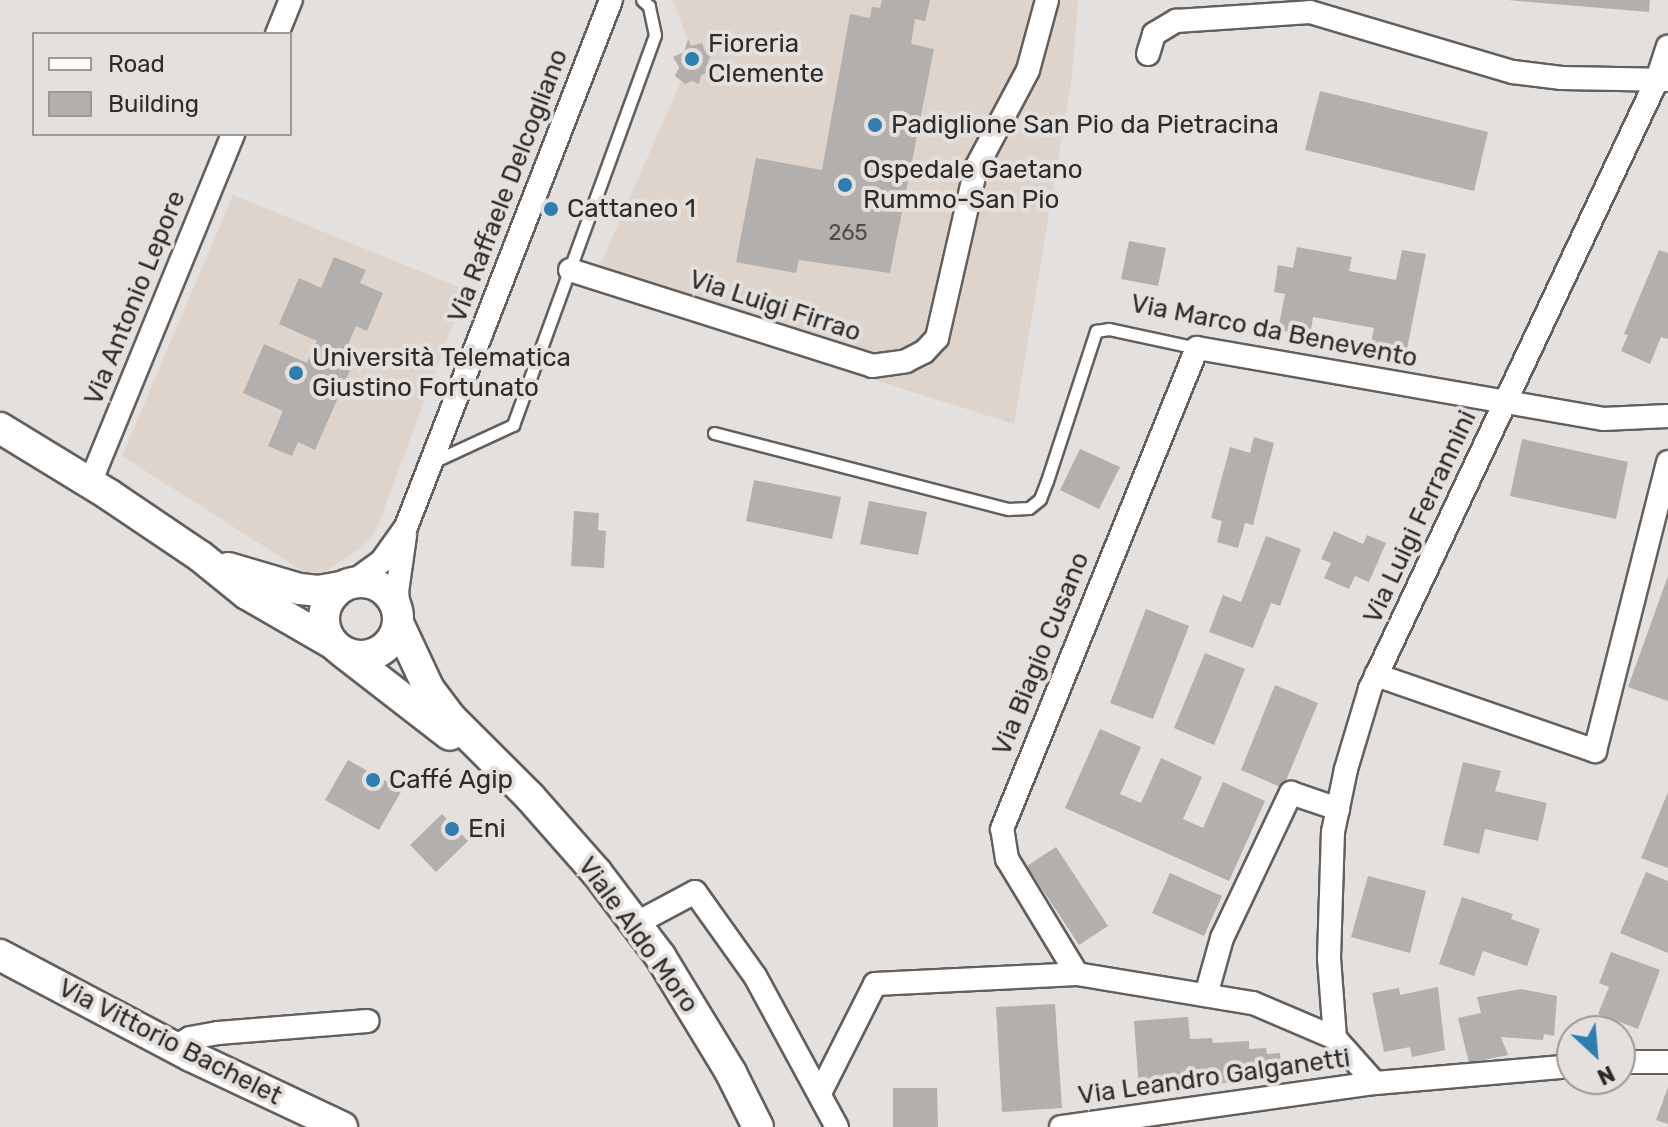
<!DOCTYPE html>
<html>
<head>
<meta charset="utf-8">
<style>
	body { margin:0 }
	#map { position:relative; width:1668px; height:1127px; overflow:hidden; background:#e4e0dd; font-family:Rubik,sans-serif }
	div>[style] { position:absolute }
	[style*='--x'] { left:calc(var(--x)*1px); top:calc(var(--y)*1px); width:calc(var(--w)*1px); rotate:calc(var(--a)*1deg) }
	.built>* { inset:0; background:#ded4cc }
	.building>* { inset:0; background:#b2afac }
	.roads { filter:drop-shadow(2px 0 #635f5d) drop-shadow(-2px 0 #635f5d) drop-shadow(0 2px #635f5d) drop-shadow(0 -2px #635f5d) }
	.lane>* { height:11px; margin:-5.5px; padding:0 5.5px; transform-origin:5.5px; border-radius:5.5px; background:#fff }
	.street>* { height:22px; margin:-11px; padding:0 11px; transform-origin:11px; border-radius:11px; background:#fff }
	.secondary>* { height:30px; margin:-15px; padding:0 15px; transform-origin:15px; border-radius:15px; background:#fff }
	.secondary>.ring { margin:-15px; padding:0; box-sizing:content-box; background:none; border:30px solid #fff; border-radius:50% }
	.dots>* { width:22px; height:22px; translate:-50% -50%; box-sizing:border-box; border:4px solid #e4e0dd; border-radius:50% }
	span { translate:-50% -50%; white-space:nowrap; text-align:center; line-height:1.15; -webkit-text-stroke:8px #e4e0dd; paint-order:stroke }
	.number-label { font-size:22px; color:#4f4d4b }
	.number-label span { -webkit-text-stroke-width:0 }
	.poi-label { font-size:26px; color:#2e2c2b }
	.left { translate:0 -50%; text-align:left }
	.street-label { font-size:26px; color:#2e2c2b }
	.legend { position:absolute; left:32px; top:32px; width:260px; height:104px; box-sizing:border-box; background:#e4e0dd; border:2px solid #9b9896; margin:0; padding:10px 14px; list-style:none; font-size:24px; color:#2e2c2b }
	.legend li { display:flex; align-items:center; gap:16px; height:40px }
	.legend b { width:40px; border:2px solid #9b9896 }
	.north { position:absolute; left:1556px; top:1015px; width:80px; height:80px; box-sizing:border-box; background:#e4e0dd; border:2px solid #9b9896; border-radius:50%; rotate:154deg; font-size:22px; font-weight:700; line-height:32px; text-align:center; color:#2e2c2b }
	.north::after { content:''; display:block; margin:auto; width:28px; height:36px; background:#2e7eb0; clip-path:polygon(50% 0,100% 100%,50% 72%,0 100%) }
</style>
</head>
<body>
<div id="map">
	<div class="built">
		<div style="clip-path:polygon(673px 0,1078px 0,1072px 77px,1014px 424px,589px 290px,693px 54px)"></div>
		<div style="clip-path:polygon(233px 195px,466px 290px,377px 528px,364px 546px,326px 571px,306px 573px,122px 456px)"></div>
	</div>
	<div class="building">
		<div style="clip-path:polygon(882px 0,930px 0,925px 21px,915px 19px,911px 44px,934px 49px,890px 273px,799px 260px,796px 273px,736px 262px,756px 158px,822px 170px,850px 14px,870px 18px,872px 7px,880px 8px)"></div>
		<div style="clip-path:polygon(1507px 0,1650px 0,1649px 12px)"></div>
		<div style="clip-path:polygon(688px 39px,691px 46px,702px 43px,705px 51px,712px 52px,708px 62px,713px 71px,701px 75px,699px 84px,692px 81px,685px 84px,675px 76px,679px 67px,673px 57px,684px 52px)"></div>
		<div style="clip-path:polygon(1320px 91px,1488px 132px,1474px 191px,1305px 150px)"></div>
		<div style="clip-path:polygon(1129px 241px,1166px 248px,1158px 286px,1121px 279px)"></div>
		<div style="clip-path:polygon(1297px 247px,1352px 257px,1349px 271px,1396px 280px,1402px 250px,1426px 254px,1405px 359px,1369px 353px,1374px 328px,1313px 317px,1310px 336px,1278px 330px,1285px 294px,1274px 292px,1278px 265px,1293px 268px)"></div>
		<div style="clip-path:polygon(1659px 250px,1668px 253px,1668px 339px,1661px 337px,1650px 364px,1621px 351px,1628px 335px,1624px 334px)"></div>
		<div style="clip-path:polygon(334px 257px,366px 270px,360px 283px,383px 293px,367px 331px,356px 326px,340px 363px,351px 368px,315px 450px,298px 442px,292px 456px,268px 446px,283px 411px,243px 393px,264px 344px,307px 363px,317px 341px,279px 324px,299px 278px,321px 288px)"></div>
		<div style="clip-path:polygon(1254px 437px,1274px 443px,1253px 525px,1245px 523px,1238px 548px,1217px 542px,1222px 521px,1211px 518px,1230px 447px,1250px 453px)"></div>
		<div style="clip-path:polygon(1522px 439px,1628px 462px,1616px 519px,1510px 496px)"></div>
		<div style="clip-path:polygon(1080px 449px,1120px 467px,1099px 509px,1060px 490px)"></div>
		<div style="clip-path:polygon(754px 480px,841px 497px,832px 539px,746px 521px)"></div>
		<div style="clip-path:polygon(869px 501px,927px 512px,918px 555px,860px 544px)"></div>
		<div style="clip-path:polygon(574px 511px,599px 513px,598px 530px,606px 531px,604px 568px,571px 566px)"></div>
		<div style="clip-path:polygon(1334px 531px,1363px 544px,1367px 535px,1386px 543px,1369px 582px,1355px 576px,1349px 589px,1324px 578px,1331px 563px,1321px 559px)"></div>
		<div style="clip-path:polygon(1266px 536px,1301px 549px,1280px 606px,1271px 603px,1253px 648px,1209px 632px,1223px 595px,1241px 602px)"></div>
		<div style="clip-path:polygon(1668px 576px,1668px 701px,1628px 687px)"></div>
		<div style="clip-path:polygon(1146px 609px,1189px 626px,1153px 719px,1110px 703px)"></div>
		<div style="clip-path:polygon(1205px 653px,1245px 669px,1214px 745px,1174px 728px)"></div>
		<div style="clip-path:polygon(1275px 685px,1318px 703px,1283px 788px,1241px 770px)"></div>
		<div style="clip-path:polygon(1100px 729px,1141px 747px,1120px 794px,1141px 803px,1161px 758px,1202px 777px,1183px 819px,1203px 828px,1223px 782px,1265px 801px,1229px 881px,1065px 808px)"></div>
		<div style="clip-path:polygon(348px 760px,402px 790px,379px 830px,325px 800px)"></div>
		<div style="clip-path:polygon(1463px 762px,1501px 771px,1495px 791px,1547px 803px,1538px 841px,1485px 829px,1479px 854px,1443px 845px)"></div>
		<div style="clip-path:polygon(1668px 792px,1668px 868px,1641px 858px)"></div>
		<div style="clip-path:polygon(442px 814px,468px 841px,436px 872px,410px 845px)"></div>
		<div style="clip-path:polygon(1056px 847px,1108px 926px,1079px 945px,1027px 866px)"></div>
		<div style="clip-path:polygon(1646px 872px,1668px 881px,1668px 953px,1620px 933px)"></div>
		<div style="clip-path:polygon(1170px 873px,1222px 896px,1204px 936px,1152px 913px)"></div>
		<div style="clip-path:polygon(1368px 876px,1426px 891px,1410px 953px,1351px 937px)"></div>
		<div style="clip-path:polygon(1462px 897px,1513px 914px,1511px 919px,1540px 929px,1527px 966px,1483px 951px,1474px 976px,1439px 964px)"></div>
		<div style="clip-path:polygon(1611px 952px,1660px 970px,1638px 1029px,1598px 1014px,1609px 987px,1599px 983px)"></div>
		<div style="clip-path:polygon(1438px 987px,1445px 1050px,1412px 1057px,1410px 1047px,1384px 1052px,1372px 993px,1399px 988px,1400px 995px)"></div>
		<div style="clip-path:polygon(1521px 989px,1557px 996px,1554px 1036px,1544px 1034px,1543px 1040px,1501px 1037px,1508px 1055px,1469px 1063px,1458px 1018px,1481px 1013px,1477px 997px)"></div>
		<div style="clip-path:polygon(1055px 1004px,1062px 1108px,1002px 1112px,996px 1007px)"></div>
		<div style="clip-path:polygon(1188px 1017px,1190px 1039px,1212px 1038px,1213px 1043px,1249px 1041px,1249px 1049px,1266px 1048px,1267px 1054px,1280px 1053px,1282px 1079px,1139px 1089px,1134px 1021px)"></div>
		<div style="clip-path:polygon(1668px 1087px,1668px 1124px,1656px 1120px)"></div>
		<div style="clip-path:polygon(893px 1088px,937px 1088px,938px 1127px,893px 1127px)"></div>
	</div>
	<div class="roads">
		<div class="lane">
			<div style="--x:714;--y:433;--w:304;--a:14.5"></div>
			<div style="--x:1008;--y:509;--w:21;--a:-3"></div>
			<div style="--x:1029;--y:508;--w:14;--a:-39"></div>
			<div style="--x:1040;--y:499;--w:19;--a:-69"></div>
			<div style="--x:1047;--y:481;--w:158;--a:-71.9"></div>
			<div style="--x:1096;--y:331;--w:13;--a:-9"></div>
			<div style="--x:1109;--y:329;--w:90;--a:12.2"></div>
			<div style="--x:435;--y:461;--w:86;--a:-24.8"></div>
			<div style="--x:513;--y:425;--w:415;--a:-70"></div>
			<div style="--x:655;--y:35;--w:30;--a:-102"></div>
			<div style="--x:649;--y:6;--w:9;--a:-139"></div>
		</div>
		<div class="street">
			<div style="--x:277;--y:34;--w:37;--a:-68"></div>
			<div style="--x:1148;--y:54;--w:21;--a:-73"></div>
			<div style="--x:1154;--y:34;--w:26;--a:-31"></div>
			<div style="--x:1176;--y:21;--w:134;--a:-3.8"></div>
			<div style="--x:1310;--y:12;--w:212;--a:16.5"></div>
			<div style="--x:1513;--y:72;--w:49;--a:7"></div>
			<div style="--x:1562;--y:78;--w:106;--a:1.1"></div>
			<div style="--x:570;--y:270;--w:317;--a:17.6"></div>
			<div style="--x:872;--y:366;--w:34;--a:-8"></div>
			<div style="--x:906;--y:361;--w:20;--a:-27"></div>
			<div style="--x:924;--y:352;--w:19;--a:-47"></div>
			<div style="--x:937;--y:338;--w:174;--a:-77.1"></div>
			<div style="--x:976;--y:168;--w:111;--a:-62"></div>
			<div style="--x:1028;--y:70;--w:73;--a:-74.8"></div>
			<div style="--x:90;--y:483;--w:377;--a:-67.7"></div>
			<div style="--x:353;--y:582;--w:34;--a:-36"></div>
			<div style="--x:381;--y:562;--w:43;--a:-54.5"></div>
			<div style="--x:406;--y:527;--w:565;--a:-68.74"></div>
			<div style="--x:399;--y:613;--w:21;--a:-95"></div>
			<div style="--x:397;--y:592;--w:57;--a:-81.9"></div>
			<div style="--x:1376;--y:675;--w:232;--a:19.1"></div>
			<div style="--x:1595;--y:751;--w:298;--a:-75.8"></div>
			<div style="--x:635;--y:924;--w:68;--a:-28.1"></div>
			<div style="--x:695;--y:892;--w:103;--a:54.5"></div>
			<div style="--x:755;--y:976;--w:172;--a:61.5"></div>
			<div style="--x:1077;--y:974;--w:135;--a:-121.3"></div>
			<div style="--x:1007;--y:859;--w:30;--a:-99"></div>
			<div style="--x:1002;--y:829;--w:519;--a:-67.93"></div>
			<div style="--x:1197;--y:348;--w:412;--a:9.9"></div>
			<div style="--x:1603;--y:419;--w:65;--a:-2.6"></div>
			<div style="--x:1206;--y:995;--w:59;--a:-74.3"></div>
			<div style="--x:1222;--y:938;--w:161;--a:-64.6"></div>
			<div style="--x:1291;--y:793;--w:50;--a:18.8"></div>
			<div style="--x:1335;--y:1038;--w:80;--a:-94.3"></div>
			<div style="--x:1329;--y:958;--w:126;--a:-88.2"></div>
			<div style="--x:1333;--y:832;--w:64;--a:-78.3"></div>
			<div style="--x:1346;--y:769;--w:84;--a:-73.3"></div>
			<div style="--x:1370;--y:689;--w:673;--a:-64.77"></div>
			<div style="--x:1657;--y:80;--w:35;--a:-72"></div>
			<div style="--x:174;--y:1047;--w:18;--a:-29"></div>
			<div style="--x:190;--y:1038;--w:28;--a:-10"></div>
			<div style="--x:218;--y:1033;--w:150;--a:-4.6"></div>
			<div style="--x:1620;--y:1062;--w:48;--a:0"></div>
			<div style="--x:820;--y:1093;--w:122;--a:-63.2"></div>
			<div style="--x:875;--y:984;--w:202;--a:-2.8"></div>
			<div style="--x:1077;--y:974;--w:178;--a:9.4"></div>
			<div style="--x:1253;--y:1003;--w:89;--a:23.1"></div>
			<div style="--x:1335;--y:1038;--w:60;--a:48.4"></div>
			<div style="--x:1061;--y:1127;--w:317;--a:-8"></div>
			<div style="--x:1375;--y:1083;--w:198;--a:-4.9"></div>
		</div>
		<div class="secondary">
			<div style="--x:0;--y:428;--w:127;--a:31.4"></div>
			<div style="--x:108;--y:494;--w:111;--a:34"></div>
			<div style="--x:200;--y:556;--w:60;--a:39"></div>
			<div style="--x:247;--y:594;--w:98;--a:30"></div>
			<div style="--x:228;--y:568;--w:75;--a:16.3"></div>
			<div style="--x:300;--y:589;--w:18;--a:6"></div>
			<div style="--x:318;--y:591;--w:23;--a:-10"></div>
			<div class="ring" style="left:324px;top:582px;width:44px;height:44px"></div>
			<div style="--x:399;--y:625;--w:71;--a:64.9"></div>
			<div style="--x:429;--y:689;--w:36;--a:53"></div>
			<div style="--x:451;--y:718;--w:112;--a:45"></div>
			<div style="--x:530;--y:797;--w:101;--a:48.6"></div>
			<div style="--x:597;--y:873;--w:104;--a:52.8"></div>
			<div style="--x:660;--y:956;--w:137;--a:58.7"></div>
			<div style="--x:731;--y:1073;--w:60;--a:63.4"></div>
			<div style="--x:343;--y:652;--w:135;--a:37.8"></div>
			<div style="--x:0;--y:955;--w:216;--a:27.9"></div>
			<div style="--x:191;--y:1056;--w:167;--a:25.2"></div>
		</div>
	</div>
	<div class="dots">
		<div style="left:692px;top:59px;background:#2e7eb0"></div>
		<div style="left:875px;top:125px;background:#2e7eb0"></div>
		<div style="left:845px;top:185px;background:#2e7eb0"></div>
		<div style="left:551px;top:209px;background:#2e7eb0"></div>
		<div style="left:296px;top:373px;background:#2e7eb0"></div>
		<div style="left:373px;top:780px;background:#2e7eb0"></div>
		<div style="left:452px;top:829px;background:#2e7eb0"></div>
	</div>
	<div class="number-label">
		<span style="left:848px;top:233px">265</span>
	</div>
	<div class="poi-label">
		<span class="left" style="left:708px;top:59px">Fioreria<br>Clemente</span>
		<span class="left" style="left:891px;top:125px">Padiglione San Pio da Pietracina</span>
		<span class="left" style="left:863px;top:185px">Ospedale Gaetano<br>Rummo-San Pio</span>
		<span class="left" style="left:567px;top:209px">Cattaneo 1</span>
		<span class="left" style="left:312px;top:373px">Università Telematica<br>Giustino Fortunato</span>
		<span class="left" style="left:389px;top:780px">Caffé Agip</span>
		<span class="left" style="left:468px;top:829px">Eni</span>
	</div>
	<div class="street-label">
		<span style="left:508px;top:186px;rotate:-69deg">Via Raffaele Delcogliano</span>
		<span style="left:135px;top:298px;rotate:-68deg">Via Antonio Lepore</span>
		<span style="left:775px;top:306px;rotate:18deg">Via Luigi Firrao</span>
		<span style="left:1274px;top:331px;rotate:11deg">Via Marco da Benevento</span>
		<span style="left:1420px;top:517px;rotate:-65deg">Via Luigi Ferrannini</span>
		<span style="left:1041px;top:654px;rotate:-68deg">Via Biagio Cusano</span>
		<span style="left:638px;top:935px;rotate:54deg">Viale Aldo Moro</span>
		<span style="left:170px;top:1042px;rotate:27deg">Via Vittorio Bachelet</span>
		<span style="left:1214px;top:1077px;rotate:-8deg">Via Leandro Galganetti</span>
	</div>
	<ul class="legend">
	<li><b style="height:10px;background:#fff"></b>Road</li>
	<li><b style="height:22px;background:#b2afac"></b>Building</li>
	</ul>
	<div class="north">N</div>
</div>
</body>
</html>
